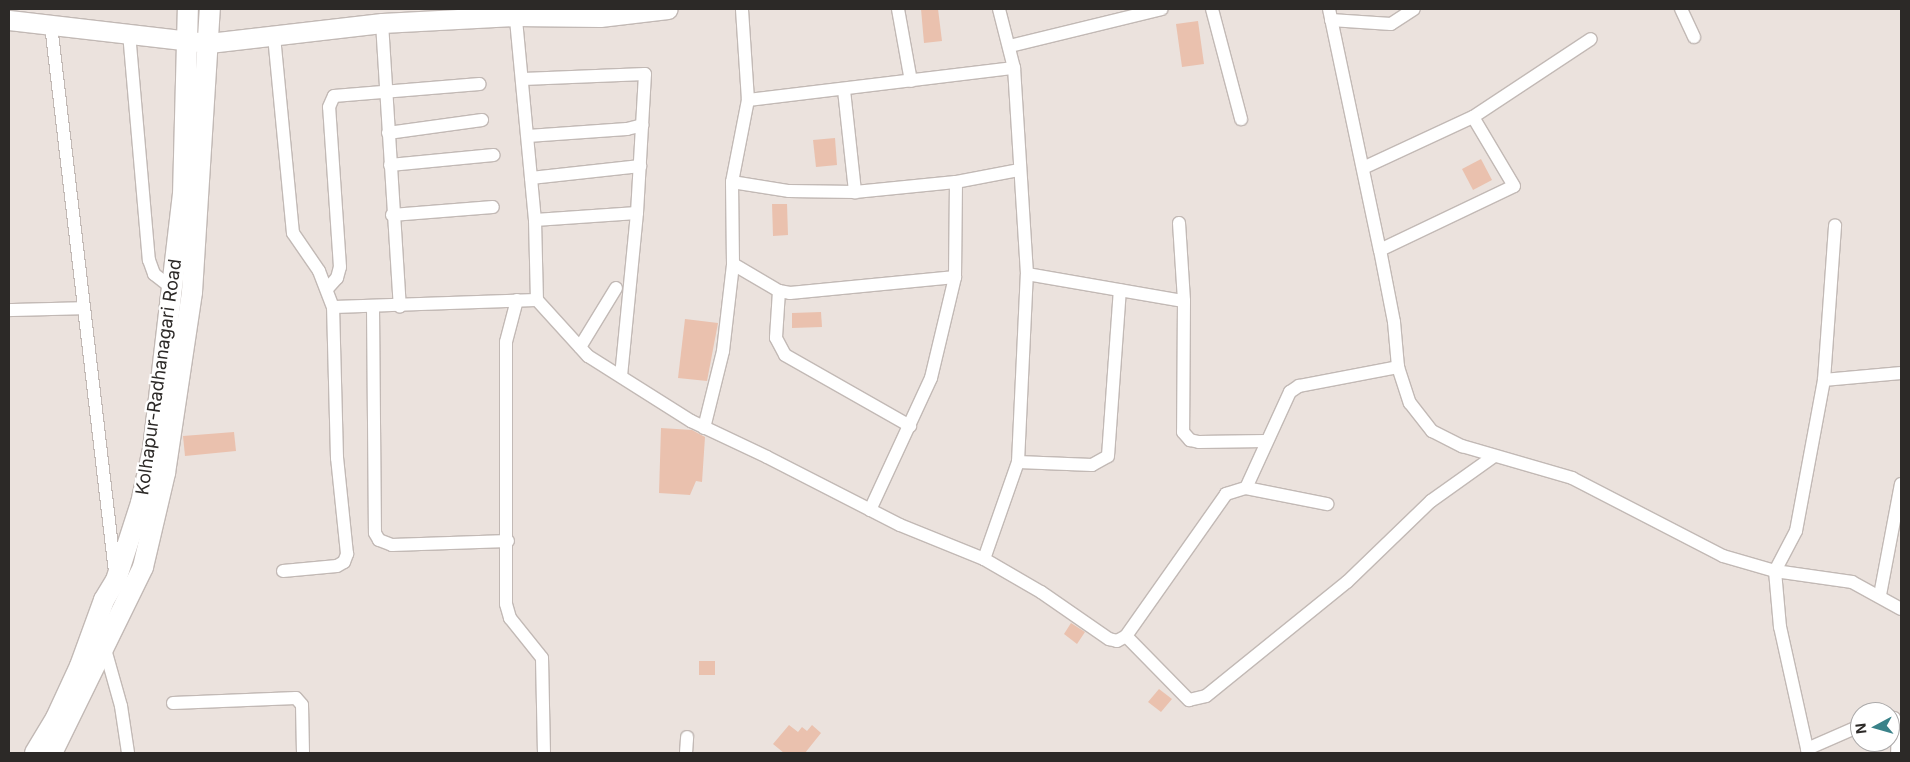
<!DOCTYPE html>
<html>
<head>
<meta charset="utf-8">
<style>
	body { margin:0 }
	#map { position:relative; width:1910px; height:762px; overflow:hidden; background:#ebe2dd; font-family:Inter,sans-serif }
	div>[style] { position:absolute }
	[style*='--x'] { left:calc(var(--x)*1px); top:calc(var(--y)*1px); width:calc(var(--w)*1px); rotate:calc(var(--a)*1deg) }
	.building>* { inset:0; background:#eac1ae }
	.roads { filter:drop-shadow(1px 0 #c2b9b5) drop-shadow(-1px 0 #c2b9b5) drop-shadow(0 1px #c2b9b5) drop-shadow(0 -1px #c2b9b5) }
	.street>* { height:12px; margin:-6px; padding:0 6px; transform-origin:6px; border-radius:6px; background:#fff }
	.secondary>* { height:19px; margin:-9.5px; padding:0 9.5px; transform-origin:9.5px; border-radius:9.5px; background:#fff }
	.primary>* { height:20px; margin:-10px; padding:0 10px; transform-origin:10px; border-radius:10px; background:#fff }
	span { translate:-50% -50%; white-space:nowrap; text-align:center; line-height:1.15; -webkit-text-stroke:4.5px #fff; paint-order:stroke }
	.street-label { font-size:18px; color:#2c2927 }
	.frame { position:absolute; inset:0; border:10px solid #2c2927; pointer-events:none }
	.north { position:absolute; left:1850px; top:702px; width:50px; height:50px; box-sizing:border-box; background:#fff; border:1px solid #aba9a9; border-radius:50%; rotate:264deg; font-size:14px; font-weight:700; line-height:20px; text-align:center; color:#2c2927 }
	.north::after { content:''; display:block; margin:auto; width:18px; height:22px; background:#3a8289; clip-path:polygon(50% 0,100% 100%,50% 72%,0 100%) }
</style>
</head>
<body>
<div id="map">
	<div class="building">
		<div style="clip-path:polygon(921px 9px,938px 9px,942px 41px,924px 43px)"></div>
		<div style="clip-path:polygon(1198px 21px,1204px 64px,1182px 67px,1176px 24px)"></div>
		<div style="clip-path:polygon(835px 138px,837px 165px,816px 167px,813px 140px)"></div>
		<div style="clip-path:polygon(1481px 159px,1492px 180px,1473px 190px,1462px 169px)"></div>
		<div style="clip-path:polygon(772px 204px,787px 204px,788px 235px,773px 236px)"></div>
		<div style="clip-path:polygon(821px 312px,822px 327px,792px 328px,792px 313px)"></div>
		<div style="clip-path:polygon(685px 319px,718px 323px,707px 381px,678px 378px)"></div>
		<div style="clip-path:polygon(661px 428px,692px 430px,705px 437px,702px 482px,696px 481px,690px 495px,659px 493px)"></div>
		<div style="clip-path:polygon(234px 432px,236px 451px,185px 456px,183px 436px)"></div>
		<div style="clip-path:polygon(1071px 623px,1085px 632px,1077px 644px,1064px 634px)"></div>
		<div style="clip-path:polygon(699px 661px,715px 661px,715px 675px,699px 675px)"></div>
		<div style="clip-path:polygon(1159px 689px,1172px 699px,1161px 712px,1148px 702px)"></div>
		<div style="clip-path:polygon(789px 725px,798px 732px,802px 727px,807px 731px,812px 725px,821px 733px,805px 753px,784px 753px,773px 744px)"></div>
	</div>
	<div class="roads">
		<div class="street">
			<div style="--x:515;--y:9;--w:212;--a:84.6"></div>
			<div style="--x:535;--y:220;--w:80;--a:88.6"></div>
			<div style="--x:537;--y:300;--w:76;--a:47.7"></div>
			<div style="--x:588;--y:356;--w:122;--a:32.3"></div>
			<div style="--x:691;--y:421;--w:84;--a:25.3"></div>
			<div style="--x:767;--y:457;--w:149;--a:27.1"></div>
			<div style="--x:900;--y:525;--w:91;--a:22"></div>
			<div style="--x:984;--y:559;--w:66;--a:30.1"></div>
			<div style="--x:1041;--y:592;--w:83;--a:34.7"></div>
			<div style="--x:1109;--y:639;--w:8;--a:14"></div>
			<div style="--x:1117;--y:641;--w:10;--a:-29"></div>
			<div style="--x:1126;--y:636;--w:174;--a:-54.8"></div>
			<div style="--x:1226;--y:494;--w:21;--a:-17"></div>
			<div style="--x:1246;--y:488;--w:83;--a:11.2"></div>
			<div style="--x:898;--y:9;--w:73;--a:79.8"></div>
			<div style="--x:1212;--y:9;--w:114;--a:75.2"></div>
			<div style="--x:1329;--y:9;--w:246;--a:78.1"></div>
			<div style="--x:1380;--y:250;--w:73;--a:79"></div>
			<div style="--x:1394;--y:322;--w:45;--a:84.9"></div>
			<div style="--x:1398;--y:367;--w:38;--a:72"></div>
			<div style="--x:1410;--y:403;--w:36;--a:52"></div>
			<div style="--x:1432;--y:431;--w:34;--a:27"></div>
			<div style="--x:1462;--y:446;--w:115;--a:16.2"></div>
			<div style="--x:1572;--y:478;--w:170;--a:27.3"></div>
			<div style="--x:1723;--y:556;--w:54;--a:16.1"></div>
			<div style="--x:1775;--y:571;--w:78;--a:8.1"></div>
			<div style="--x:1852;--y:582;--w:56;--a:28.9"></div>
			<div style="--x:1681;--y:9;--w:31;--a:65"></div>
			<div style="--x:1331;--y:20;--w:60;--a:3.8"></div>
			<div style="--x:1391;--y:24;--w:27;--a:-33"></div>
			<div style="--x:382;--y:23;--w:284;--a:86.4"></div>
			<div style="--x:51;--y:25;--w:551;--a:83.33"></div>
			<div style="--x:129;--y:33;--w:228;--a:85"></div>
			<div style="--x:149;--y:260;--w:15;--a:70"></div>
			<div style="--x:154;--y:274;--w:24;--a:38"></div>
			<div style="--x:274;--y:36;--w:198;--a:84.5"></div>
			<div style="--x:293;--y:233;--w:46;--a:55.6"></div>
			<div style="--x:319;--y:271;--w:39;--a:69"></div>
			<div style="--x:1010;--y:46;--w:156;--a:-13.7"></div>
			<div style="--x:523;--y:79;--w:122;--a:-2.3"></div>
			<div style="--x:645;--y:74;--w:139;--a:93.3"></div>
			<div style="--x:637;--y:213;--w:163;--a:95.6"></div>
			<div style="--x:844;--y:90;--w:103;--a:83.8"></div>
			<div style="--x:748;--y:100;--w:268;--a:-6.9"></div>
			<div style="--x:388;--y:133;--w:95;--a:-7.9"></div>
			<div style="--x:528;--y:136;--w:99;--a:-4"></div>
			<div style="--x:627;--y:129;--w:16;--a:-14"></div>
			<div style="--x:390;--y:165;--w:104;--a:-5.5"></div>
			<div style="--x:1363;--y:168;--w:121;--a:-24.9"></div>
			<div style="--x:1473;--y:117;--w:141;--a:-33.5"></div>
			<div style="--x:531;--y:178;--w:110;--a:-6.3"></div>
			<div style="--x:732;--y:182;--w:58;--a:9"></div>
			<div style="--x:789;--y:191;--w:66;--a:0.9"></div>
			<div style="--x:855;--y:192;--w:101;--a:-5.7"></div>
			<div style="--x:392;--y:215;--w:101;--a:-4.5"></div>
			<div style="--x:535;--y:220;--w:102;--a:-3.9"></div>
			<div style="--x:1179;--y:223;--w:78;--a:86.3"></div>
			<div style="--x:1184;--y:301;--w:131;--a:90.4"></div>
			<div style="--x:1183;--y:432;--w:11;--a:49"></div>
			<div style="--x:1190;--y:440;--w:9;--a:13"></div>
			<div style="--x:1199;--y:442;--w:67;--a:-0.9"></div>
			<div style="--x:1380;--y:250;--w:148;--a:-25.5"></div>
			<div style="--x:1514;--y:186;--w:80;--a:-120.7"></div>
			<div style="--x:733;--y:264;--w:53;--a:30.4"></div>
			<div style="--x:779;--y:291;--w:11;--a:10"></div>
			<div style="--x:790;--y:293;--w:166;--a:-5.5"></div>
			<div style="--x:1027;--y:274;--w:159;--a:9.8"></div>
			<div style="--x:327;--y:289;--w:15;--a:-48"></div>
			<div style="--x:337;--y:278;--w:11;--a:-75"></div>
			<div style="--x:340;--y:267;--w:160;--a:-93.9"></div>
			<div style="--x:329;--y:107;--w:12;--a:-66"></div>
			<div style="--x:334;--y:96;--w:146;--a:-4.7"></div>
			<div style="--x:779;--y:291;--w:47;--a:93.7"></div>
			<div style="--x:776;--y:338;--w:19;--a:62"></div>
			<div style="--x:785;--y:355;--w:144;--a:29.6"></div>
			<div style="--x:517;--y:300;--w:43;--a:104.7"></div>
			<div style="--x:506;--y:342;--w:262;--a:90"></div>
			<div style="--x:506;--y:604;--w:15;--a:74"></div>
			<div style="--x:510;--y:618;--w:51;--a:51.3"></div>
			<div style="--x:542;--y:658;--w:95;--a:88.8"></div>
			<div style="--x:373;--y:307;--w:226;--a:89.5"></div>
			<div style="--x:375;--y:533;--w:8;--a:60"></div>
			<div style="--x:379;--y:540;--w:14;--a:21"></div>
			<div style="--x:392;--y:545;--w:116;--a:-2"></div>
			<div style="--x:9;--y:310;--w:75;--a:-1.5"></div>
			<div style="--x:580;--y:347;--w:69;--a:-58.6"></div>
			<div style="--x:1824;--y:380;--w:77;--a:-5.2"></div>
			<div style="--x:704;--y:428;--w:79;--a:-76.1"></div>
			<div style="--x:723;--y:351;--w:88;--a:-83.4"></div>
			<div style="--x:733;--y:264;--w:82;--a:-90.7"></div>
			<div style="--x:732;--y:182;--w:84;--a:-79"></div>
			<div style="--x:748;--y:100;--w:91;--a:-93.8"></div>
			<div style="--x:1018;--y:462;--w:74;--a:2.3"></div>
			<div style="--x:1092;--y:465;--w:18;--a:-29"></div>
			<div style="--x:1108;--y:456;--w:166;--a:-85.9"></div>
			<div style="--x:1246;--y:488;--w:106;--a:-65.4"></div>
			<div style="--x:1290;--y:392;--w:11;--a:-34"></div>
			<div style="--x:1299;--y:386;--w:101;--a:-10.9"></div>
			<div style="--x:870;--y:510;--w:145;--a:-65.2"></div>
			<div style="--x:931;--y:378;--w:104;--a:-76.6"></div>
			<div style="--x:955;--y:277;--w:95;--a:-89.4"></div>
			<div style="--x:956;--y:182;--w:64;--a:-10.8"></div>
			<div style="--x:984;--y:559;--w:103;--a:-70.7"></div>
			<div style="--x:1018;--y:462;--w:188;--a:-87.3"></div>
			<div style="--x:1027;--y:274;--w:206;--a:-93.6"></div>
			<div style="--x:1014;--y:68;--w:61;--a:-104.3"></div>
			<div style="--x:283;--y:571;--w:54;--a:-5.3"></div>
			<div style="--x:337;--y:566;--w:8;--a:-30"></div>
			<div style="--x:344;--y:562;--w:9;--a:-69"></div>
			<div style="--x:347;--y:554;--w:97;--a:-95.9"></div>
			<div style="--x:337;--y:458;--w:151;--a:-91.5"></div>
			<div style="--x:333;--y:307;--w:204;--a:-2"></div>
			<div style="--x:1880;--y:595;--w:113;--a:-79.3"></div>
			<div style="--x:1126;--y:636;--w:90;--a:45.5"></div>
			<div style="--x:1189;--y:700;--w:17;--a:-13"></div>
			<div style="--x:1206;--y:696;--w:181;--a:-39"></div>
			<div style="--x:1347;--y:582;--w:117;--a:-44"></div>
			<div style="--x:1431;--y:501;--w:77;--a:-35.5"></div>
			<div style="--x:105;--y:649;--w:59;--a:74.3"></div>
			<div style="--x:121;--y:706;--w:48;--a:81.5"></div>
			<div style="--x:173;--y:703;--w:123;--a:-2.3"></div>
			<div style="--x:296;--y:698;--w:9;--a:49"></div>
			<div style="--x:302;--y:705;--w:48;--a:88.8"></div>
			<div style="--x:1890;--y:717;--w:4;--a:14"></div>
			<div style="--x:1894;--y:718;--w:11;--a:68"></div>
			<div style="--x:1898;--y:728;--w:25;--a:92"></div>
			<div style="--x:1807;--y:749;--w:58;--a:-23.5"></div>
			<div style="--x:686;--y:753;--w:16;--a:-86"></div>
			<div style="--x:1808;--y:753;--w:129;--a:-102.5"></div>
			<div style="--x:1780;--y:627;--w:56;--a:-95.1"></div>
			<div style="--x:1775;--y:571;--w:45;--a:-62.3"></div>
			<div style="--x:1796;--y:531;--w:154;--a:-79.5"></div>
			<div style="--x:1824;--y:380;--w:155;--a:-85.9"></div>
		</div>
		<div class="secondary">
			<div style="--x:9;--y:20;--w:201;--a:6.6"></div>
			<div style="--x:209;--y:43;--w:174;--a:-6.6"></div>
			<div style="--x:382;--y:23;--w:133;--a:-3"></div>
			<div style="--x:515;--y:16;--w:85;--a:0.7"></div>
			<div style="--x:600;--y:17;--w:68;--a:-6.7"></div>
		</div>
		<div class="primary">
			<div style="--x:35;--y:753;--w:41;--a:-59"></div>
			<div style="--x:56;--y:718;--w:57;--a:-65.2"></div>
			<div style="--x:80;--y:666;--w:70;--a:-70"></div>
			<div style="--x:104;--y:600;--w:23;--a:-59"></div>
			<div style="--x:116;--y:580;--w:81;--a:-72"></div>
			<div style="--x:141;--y:503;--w:55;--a:-77.5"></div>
			<div style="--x:153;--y:449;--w:256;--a:-83.3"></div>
			<div style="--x:183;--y:195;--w:186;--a:-88.5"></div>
			<div style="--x:52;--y:753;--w:207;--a:-63.9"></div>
			<div style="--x:143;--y:567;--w:97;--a:-76.8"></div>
			<div style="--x:165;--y:473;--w:183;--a:-81.5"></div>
			<div style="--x:192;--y:292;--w:284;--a:-86.4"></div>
		</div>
	</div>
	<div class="street-label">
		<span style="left:159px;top:377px;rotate:-82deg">Kolhapur-Radhanagari Road</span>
	</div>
	<div class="frame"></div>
	<div class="north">N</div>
</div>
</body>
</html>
